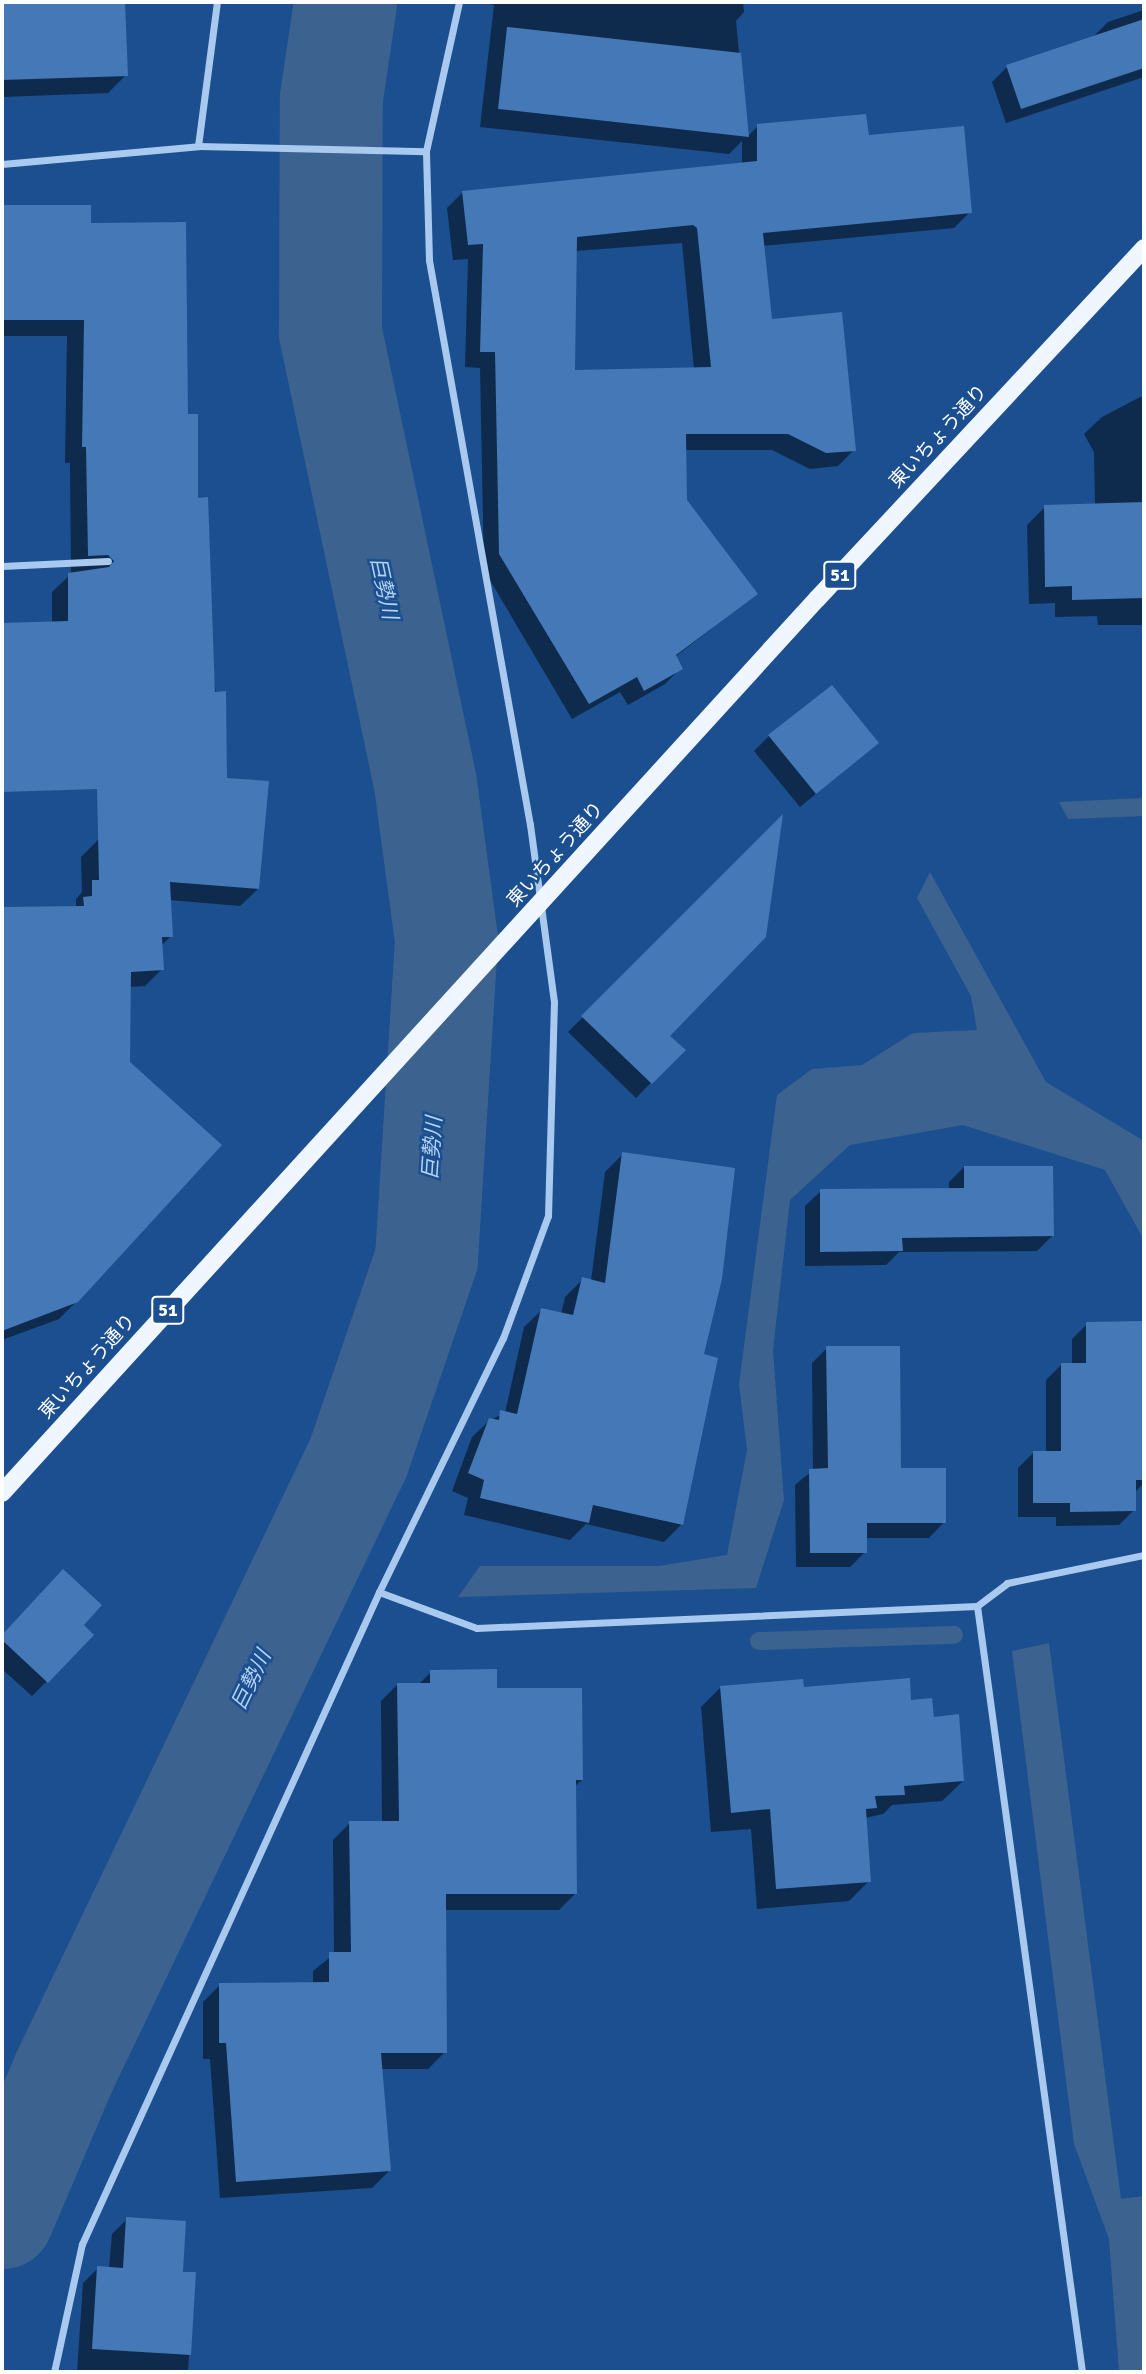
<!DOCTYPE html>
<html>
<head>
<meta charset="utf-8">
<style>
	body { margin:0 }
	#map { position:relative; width:1146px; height:2374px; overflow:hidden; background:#1b4f8f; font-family:Signika,"Noto Sans JP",sans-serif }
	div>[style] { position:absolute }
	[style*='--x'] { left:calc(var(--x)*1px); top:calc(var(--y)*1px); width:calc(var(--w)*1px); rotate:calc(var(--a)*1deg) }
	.water>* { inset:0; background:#3c6290 }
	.shadow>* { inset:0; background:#0007 }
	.stream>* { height:18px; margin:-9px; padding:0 9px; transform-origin:9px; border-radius:9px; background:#3c6290 }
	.river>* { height:103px; margin:-51.5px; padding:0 51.5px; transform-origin:51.5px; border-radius:51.5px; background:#3c6290 }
	.building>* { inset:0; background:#4478b7 }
	.street>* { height:7px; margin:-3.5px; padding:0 3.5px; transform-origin:3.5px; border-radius:3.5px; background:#a9c9ee }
	.primary>* { height:18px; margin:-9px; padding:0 9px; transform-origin:9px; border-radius:9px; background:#f0f6ff }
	span { translate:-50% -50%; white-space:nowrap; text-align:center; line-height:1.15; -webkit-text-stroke:5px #1b4f8f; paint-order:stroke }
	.shield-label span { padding:2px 5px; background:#1b4f8f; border:2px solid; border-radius:5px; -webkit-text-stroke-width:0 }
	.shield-label { font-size:18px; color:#fff; font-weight:700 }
	.street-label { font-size:19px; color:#fff }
	.water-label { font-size:21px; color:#b5d3f5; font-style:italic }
	.frame { position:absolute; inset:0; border:4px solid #fff; pointer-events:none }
</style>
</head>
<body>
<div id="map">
	<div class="water">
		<div style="clip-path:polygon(1144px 798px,1144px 816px,1068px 819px,1059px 802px)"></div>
		<div style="clip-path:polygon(930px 872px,1046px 1082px,1144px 1141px,1144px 1240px,1105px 1170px,963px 1125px,850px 1145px,790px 1200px,773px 1350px,784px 1500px,756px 1588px,458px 1597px,480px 1566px,659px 1566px,727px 1555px,747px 1450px,739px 1384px,777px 1095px,812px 1069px,862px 1065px,913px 1033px,977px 1030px,971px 996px,917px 898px)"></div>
		<div style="clip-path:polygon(1049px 1643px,1121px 2199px,1144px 2196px,1144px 2372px,1119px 2372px,1109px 2239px,1074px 2144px,1012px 1651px)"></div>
	</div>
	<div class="shadow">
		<div style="clip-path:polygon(2px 2px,124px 2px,126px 75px,108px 93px,2px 97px)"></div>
		<div style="clip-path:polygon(evenodd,476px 2px,743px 2px,744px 12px,736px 21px,747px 137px,758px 126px,867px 137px,970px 212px,954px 228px,762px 246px,770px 320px,854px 450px,838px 466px,810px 469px,772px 450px,684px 450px,685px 501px,756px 594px,675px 657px,681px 668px,665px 684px,628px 705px,620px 692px,572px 719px,484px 570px,480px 368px,465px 367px,468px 259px,453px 260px,447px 208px,463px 192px,742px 164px,742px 141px,729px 154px,480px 127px,494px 5px,476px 2px,682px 243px,694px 369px,574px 372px,575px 251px,682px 243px)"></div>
		<div style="clip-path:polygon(1144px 10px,1144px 77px,1006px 123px,992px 82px,1007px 67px,1092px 38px,1108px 22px)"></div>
		<div style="clip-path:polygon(2px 207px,89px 207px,89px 225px,186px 416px,225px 779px,258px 889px,240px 906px,169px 900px,171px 936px,161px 946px,162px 969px,145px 986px,129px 987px,77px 1301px,59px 1319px,2px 1340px,2px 1232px,88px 1199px,2px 1200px,2px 909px,76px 908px,76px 899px,82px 892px,81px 857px,99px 839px,121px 781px,2px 779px,2px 625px,52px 624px,52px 592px,71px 574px,70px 463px,65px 463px,67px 336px,2px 336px)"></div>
		<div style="clip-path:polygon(1144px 395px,1144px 625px,1098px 625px,1097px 616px,1055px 617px,1055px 603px,1029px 604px,1027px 525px,1045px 507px,1095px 505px,1094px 452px,1084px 434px,1102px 417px)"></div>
		<div style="clip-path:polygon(769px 736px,877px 743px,800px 807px,754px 751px)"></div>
		<div style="clip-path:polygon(781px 819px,668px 1036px,683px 1050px,636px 1098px,568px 1032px)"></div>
		<div style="clip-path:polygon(623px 1154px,702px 1356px,682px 1524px,664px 1542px,586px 1524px,570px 1540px,464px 1515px,468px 1498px,452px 1491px,472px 1437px,490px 1420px,505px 1413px,524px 1327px,542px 1310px,561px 1314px,565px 1297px,583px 1279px,591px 1281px,605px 1172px)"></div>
		<div style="clip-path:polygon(964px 1167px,1052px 1236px,1037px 1251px,899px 1252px,886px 1265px,805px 1266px,805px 1206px,821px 1191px,949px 1190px,949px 1182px)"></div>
		<div style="clip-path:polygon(1144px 1323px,1144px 1483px,1134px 1493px,1134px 1510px,1119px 1525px,1056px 1526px,1056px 1517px,1018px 1517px,1018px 1468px,1033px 1453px,1046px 1453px,1046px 1380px,1061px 1365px,1072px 1365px,1072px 1339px,1087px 1324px)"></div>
		<div style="clip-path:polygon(827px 1348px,900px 1470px,944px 1522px,929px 1538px,865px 1538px,865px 1552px,850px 1567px,796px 1567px,795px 1485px,813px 1470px,812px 1363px)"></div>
		<div style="clip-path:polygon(48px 1586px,82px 1625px,47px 1681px,32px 1696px,2px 1669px,2px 1636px)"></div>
		<div style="clip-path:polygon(431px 1672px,495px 1690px,582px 1780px,574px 1787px,576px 1893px,559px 1910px,444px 1910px,445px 2052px,428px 2069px,380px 2069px,389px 2171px,372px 2188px,220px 2198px,210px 2059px,203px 2059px,203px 2002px,220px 1985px,313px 1984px,313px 1971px,334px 1954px,333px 1840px,350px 1823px,382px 1823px,381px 1701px,398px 1684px,419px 1684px)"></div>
		<div style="clip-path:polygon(721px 1687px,802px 1688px,932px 1719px,963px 1781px,942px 1801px,892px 1805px,883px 1814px,865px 1818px,869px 1881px,849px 1901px,757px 1909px,751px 1829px,711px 1832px,701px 1707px)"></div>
		<div style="clip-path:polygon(127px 2219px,181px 2273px,194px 2274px,188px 2372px,77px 2372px,83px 2283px,98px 2268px,109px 2268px,112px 2234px)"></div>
	</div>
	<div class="stream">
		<div style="--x:759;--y:1641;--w:195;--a:-1.8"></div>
	</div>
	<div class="river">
		<div style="--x:2;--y:2217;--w:156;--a:-67"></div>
		<div style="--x:63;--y:2073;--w:683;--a:-64.41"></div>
		<div style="--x:358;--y:1457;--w:210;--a:-71.1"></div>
		<div style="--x:426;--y:1258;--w:320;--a:-86.4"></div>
		<div style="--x:446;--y:939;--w:157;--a:-97.7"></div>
		<div style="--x:425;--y:783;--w:462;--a:-101.9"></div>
		<div style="--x:330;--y:331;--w:233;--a:-89.8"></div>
		<div style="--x:331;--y:98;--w:97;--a:-81.7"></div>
	</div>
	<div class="building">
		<div style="clip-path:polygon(2px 2px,125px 2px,128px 76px,2px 80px)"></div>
		<div style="clip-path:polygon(1144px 19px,1144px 68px,1021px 109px,1006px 65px)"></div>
		<div style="clip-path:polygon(507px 27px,741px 53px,749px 137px,498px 109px)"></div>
		<div style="clip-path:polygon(evenodd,866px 114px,869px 135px,964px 126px,972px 213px,763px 233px,772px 319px,842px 312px,856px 451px,826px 453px,788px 434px,686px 434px,687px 500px,758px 594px,676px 655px,683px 669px,644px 691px,637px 677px,589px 704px,499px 554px,495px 352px,480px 352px,483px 244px,468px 245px,462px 191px,757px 161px,757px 124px,866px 114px,693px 225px,697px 228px,711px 367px,575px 370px,577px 237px,693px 225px)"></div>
		<div style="clip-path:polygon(2px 205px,91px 205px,91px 223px,186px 222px,188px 414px,198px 414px,198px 498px,208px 497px,215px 692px,226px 691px,227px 778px,269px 781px,259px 889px,170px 882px,173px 937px,162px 937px,164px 970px,131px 972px,130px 1062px,222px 1145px,78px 1302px,2px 1331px,2px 907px,84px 906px,83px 897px,92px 896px,92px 880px,99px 880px,97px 789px,2px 792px,2px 623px,68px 621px,68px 573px,109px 567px,114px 561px,108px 555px,88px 556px,86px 447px,82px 447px,84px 320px,2px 320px)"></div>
		<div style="clip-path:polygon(1144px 502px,1144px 598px,1072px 600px,1072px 586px,1045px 587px,1044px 505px)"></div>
		<div style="clip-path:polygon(832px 685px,879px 743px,816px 794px,768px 735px)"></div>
		<div style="clip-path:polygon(783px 814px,766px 937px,670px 1036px,686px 1050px,652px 1084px,581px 1016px)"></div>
		<div style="clip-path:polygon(622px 1152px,735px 1168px,722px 1279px,704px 1354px,718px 1358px,683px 1525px,593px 1505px,589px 1523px,480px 1498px,484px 1480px,468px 1473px,489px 1418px,499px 1420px,500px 1410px,517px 1414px,541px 1308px,573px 1315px,582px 1277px,605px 1283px)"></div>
		<div style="clip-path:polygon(964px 1166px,1053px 1166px,1054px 1236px,902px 1238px,903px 1251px,820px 1252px,820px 1189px,964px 1188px)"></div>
		<div style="clip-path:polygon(1144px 1321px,1144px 1480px,1136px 1480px,1136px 1511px,1070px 1512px,1070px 1503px,1033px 1503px,1033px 1451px,1061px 1451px,1061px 1363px,1086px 1363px,1086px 1322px)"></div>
		<div style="clip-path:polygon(826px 1346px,900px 1346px,901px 1468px,946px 1468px,946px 1523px,867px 1523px,867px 1553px,810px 1553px,809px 1469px,828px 1468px)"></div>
		<div style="clip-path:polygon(63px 1569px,102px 1605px,84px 1625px,94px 1635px,48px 1683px,2px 1640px,2px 1635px)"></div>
		<div style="clip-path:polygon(497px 1669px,497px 1688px,582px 1688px,583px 1780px,576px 1780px,577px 1894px,446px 1894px,447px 2053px,381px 2053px,391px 2171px,236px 2182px,226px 2043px,219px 2043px,219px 1983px,329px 1982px,329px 1952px,351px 1952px,349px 1821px,399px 1821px,397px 1683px,430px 1683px,430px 1670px)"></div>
		<div style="clip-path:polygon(910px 1678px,911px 1700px,932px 1698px,934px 1717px,959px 1714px,964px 1781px,904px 1786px,905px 1795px,875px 1796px,877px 1808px,866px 1809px,871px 1882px,776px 1889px,770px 1809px,731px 1813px,720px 1686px,803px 1679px,804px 1687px)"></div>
		<div style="clip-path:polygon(126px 2217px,186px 2221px,183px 2272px,196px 2272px,191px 2355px,92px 2349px,97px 2266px,123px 2268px)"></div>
	</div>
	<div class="street">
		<div style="--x:198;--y:146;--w:145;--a:-82.5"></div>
		<div style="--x:2;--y:164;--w:197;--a:-5.2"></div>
		<div style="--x:198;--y:146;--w:228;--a:1.3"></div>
		<div style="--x:2;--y:566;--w:106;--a:-2.7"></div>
		<div style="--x:379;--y:1592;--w:104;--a:20.2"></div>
		<div style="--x:477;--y:1628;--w:500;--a:-2.52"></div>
		<div style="--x:977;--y:1606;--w:38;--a:-37"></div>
		<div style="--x:1007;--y:1583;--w:140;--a:-11.6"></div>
		<div style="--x:977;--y:1606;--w:773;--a:82.19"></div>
		<div style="--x:54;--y:2372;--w:131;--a:-77.7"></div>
		<div style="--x:82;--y:2244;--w:716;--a:-65.51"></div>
		<div style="--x:379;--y:1592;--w:283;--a:-64"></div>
		<div style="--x:503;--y:1338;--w:130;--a:-69.8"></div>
		<div style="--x:548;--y:1216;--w:214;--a:-88.4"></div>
		<div style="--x:554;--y:1002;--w:179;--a:-97.7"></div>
		<div style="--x:530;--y:825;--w:574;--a:-100.14"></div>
		<div style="--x:429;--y:260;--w:109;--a:-91.6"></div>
		<div style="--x:426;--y:151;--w:153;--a:-77.5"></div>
	</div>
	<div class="primary">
		<div style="--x:2;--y:1493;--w:1210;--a:-47.65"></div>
		<div style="--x:817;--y:599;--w:480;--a:-47"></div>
	</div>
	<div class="shield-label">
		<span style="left:840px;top:575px">51</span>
		<span style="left:168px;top:1310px">51</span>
	</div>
	<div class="street-label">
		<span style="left:939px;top:437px;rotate:-47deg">東いちょう通り</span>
		<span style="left:556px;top:855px;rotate:-48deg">東いちょう通り</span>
		<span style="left:88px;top:1367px;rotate:-48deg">東いちょう通り</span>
	</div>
	<div class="water-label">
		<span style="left:384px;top:588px;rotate:78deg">巨勢川</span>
		<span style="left:432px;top:1148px;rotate:-86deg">巨勢川</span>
		<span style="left:251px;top:1680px;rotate:-64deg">巨勢川</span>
	</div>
	<div class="frame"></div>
</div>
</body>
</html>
